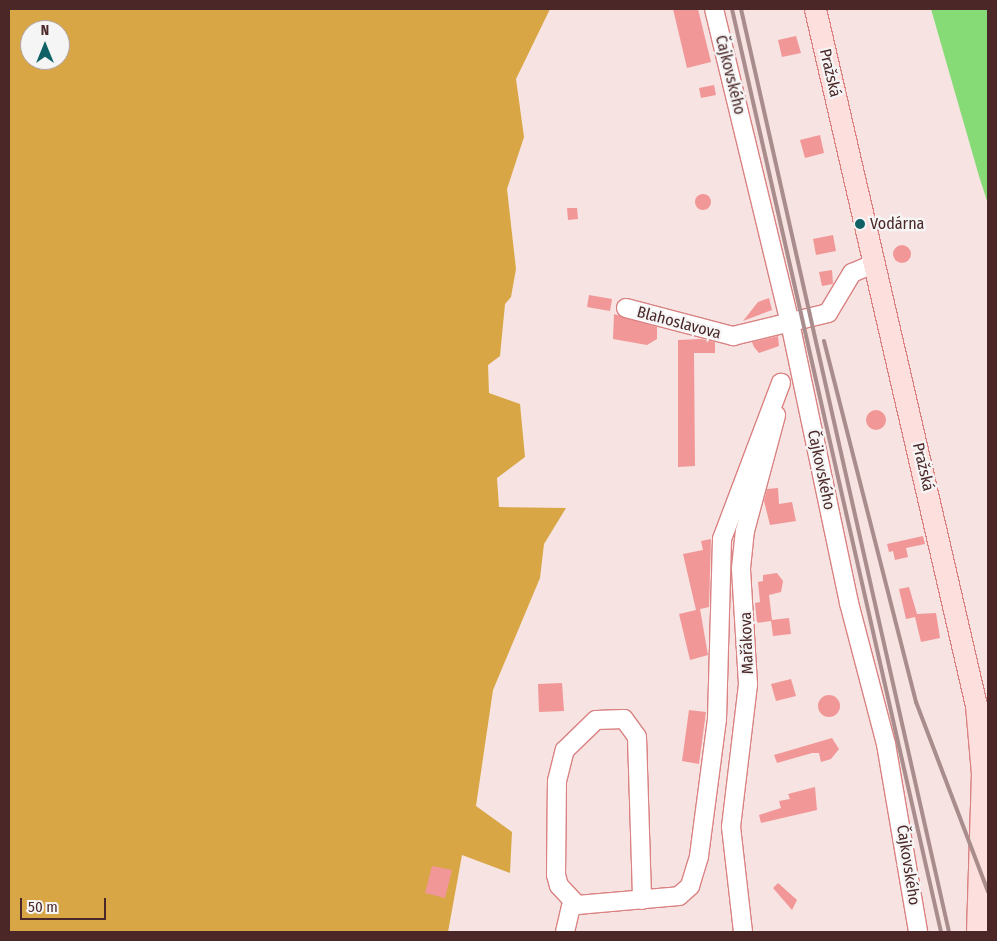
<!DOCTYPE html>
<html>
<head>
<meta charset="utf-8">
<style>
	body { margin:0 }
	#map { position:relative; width:997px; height:941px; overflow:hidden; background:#f6e3e2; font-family:"Fira Sans Condensed",sans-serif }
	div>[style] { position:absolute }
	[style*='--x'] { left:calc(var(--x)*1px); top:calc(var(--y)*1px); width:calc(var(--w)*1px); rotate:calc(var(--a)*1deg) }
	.forest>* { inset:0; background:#d9a645 }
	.water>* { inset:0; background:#87db76 }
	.building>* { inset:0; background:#f29797 }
	.round { border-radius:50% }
	.roads { filter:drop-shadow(1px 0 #da8282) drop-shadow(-1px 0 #da8282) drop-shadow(0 1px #da8282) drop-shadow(0 -1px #da8282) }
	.minor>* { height:18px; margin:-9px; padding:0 9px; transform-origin:9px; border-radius:9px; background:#fff }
	.major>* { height:21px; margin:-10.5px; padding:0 10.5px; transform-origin:10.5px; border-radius:10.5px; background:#fddfdd }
	.rail>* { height:4px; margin:-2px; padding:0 2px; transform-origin:2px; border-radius:2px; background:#a88d8c }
	.dots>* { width:14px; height:14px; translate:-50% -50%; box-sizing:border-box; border:2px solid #f5f5f5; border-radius:50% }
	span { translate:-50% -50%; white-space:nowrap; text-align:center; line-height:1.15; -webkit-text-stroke:4.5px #f5f5f5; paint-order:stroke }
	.street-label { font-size:16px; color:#4b2727 }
	.poi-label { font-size:16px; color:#4b2727 }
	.left { translate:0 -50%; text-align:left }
	.frame { position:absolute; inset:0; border:10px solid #4b2727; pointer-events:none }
	.north { position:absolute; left:20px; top:20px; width:50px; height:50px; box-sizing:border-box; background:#f5f5f5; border:1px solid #b1a3a3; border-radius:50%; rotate:0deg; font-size:14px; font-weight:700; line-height:20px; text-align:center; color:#4b2727 }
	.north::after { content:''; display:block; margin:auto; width:18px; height:22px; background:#106165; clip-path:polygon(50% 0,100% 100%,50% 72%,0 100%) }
	.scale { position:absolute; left:20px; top:898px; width:86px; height:22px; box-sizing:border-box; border:2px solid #4b2727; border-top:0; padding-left:6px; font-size:15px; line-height:18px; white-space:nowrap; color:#4b2727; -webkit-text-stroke:4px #f5f5f5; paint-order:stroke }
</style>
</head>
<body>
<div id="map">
	<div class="forest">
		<div style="clip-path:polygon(evenodd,9px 9px,550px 9px,516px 79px,524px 137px,507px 189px,516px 269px,511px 297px,505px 304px,500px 356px,488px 365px,489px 393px,520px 404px,525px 457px,497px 478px,499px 507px,566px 508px,544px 544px,540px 578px,493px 690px,476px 806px,512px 832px,510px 873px,462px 855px,448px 932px,9px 932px,9px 9px,30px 30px,60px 30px,60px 60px,30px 60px,30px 30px)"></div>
	</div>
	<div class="water">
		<div style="clip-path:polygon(931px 9px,988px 9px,988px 204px,979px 176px)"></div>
	</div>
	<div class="building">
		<div style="clip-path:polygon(673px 9px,698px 9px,711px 62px,687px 68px)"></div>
		<div style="clip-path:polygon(796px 36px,801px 53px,782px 57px,778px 40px)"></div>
		<div style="clip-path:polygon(714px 85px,716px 95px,701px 98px,699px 88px)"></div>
		<div style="clip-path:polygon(820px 135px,824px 153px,805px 158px,800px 140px)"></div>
		<div class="round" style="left:695px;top:194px;width:16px;height:16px"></div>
		<div style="clip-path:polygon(567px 208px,577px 208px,578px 219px,568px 220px)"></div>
		<div style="clip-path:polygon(833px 235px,836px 251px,816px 255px,813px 239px)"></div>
		<div class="round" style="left:893px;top:245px;width:18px;height:18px"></div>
		<div style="clip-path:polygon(832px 270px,833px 284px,822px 286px,819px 272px)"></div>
		<div style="clip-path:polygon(589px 295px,612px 299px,610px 311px,587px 307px)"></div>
		<div style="clip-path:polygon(769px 298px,772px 310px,743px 321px,758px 302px)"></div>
		<div style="clip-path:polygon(614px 314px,657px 327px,657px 339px,647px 345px,613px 339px)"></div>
		<div style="clip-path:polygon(778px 336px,779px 346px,759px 353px,754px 347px,752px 342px)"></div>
		<div style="clip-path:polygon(701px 339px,715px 342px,715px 353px,694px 353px,695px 466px,678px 467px,678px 340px)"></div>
		<div class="round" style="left:866px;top:410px;width:20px;height:20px"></div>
		<div style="clip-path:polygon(778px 488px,779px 504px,792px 502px,796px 521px,770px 525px,764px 501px,767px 489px)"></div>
		<div style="clip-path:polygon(923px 536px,925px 544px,906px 548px,908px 557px,895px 560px,893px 551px,889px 552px,887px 544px)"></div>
		<div style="clip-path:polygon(711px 539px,709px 607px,700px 609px,708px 655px,690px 660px,679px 614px,696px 610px,683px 554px,703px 550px,701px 541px)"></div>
		<div style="clip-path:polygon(777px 573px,783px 581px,781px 592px,769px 595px,772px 620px,789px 618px,791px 634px,773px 636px,771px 621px,757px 623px,755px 603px,760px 602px,758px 582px,763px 581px,763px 575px)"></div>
		<div style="clip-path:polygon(909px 587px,917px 614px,936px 613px,940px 638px,921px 642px,915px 617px,906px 619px,899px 589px)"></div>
		<div style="clip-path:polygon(791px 679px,796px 696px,776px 701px,771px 684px)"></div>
		<div style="clip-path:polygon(562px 683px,564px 711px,539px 712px,538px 684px)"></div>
		<div class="round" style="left:818px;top:695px;width:22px;height:22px"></div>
		<div style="clip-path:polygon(689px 710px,706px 712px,699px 764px,682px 761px)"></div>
		<div style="clip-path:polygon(832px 738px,839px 749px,831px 759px,821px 762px,819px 753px,812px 753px,777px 763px,774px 755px)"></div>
		<div style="clip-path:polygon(815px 787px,817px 810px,761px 823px,759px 815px,781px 808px,779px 801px,790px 799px,788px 794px)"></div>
		<div style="clip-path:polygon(432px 866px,452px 870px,445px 898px,425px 893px)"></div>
		<div style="clip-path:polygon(778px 883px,797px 900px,792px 910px,773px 888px)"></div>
	</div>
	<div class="roads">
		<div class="minor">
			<div style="--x:714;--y:9;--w:318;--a:76.4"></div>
			<div style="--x:789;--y:318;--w:291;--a:78.1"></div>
			<div style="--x:849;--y:603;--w:146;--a:75.3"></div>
			<div style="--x:886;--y:744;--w:191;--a:80.3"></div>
			<div style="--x:626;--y:308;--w:111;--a:14.7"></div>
			<div style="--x:733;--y:336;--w:98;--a:-13.6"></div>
			<div style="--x:828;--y:313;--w:47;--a:-59"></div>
			<div style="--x:852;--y:273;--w:25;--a:-23"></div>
			<div style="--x:577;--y:905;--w:26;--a:-133"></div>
			<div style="--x:559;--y:886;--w:11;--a:-105"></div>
			<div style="--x:556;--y:875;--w:94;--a:-89.4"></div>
			<div style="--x:557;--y:781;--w:32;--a:-76"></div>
			<div style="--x:565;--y:750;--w:43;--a:-44.1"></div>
			<div style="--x:596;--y:720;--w:28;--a:-2"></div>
			<div style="--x:624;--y:719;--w:22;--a:54"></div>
			<div style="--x:637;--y:737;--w:163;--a:88.2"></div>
			<div style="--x:565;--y:932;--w:26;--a:-77"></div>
			<div style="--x:571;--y:907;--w:6;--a:-18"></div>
			<div style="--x:577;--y:905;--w:102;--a:-5"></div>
			<div style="--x:679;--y:896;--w:15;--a:-42"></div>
			<div style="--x:690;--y:886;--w:31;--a:-73"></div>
			<div style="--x:699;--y:856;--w:138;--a:-82.5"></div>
			<div style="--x:717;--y:719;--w:180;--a:-88.4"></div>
			<div style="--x:722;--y:539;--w:167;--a:-69.3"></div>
			<div style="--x:743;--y:932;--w:106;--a:-96.5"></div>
			<div style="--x:731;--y:827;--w:144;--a:-83.2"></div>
			<div style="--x:748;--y:684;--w:116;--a:-93.5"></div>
			<div style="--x:741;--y:568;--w:37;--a:-84"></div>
			<div style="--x:745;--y:531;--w:120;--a:-75"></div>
		</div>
		<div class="major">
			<div style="--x:815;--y:9;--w:714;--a:76.98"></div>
			<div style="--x:976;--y:705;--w:68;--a:85"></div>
			<div style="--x:982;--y:773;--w:159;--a:91.8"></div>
		</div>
	</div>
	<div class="rail">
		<div style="--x:732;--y:9;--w:946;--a:77.24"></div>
		<div style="--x:741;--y:9;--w:946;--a:77.3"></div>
		<div style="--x:824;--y:341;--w:373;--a:75.7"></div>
		<div style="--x:916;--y:702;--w:203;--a:69.2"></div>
	</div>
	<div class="dots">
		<div style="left:860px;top:224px;background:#106165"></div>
	</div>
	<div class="street-label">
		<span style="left:830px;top:73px;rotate:77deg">Pražská</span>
		<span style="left:730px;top:75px;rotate:76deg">Čajkovského</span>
		<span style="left:679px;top:323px;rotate:15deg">Blahoslavova</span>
		<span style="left:923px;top:467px;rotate:77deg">Pražská</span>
		<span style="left:821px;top:470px;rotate:78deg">Čajkovského</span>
		<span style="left:747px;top:643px;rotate:-92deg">Mařákova</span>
		<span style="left:908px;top:865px;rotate:81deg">Čajkovského</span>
	</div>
	<div class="poi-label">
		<span class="left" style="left:870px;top:224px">Vodárna</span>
	</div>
	<div class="frame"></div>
	<div class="north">N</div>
	<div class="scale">50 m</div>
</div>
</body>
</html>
